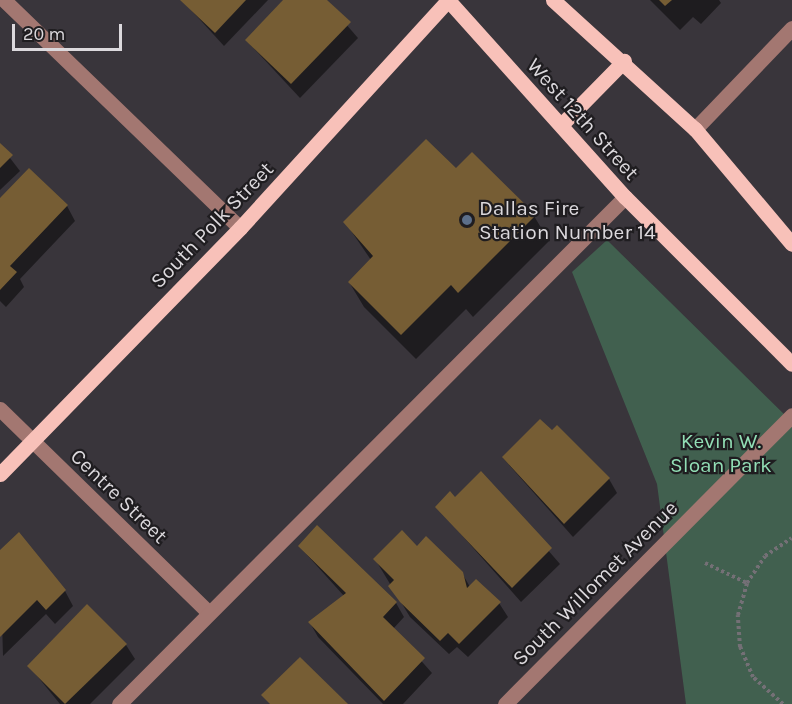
<!DOCTYPE html>
<html>
<head>
<meta charset="utf-8">
<style>
	body { margin:0 }
	#map { position:relative; width:792px; height:704px; overflow:hidden; background:#39353b; font-family:Karla,sans-serif }
	div>[style] { position:absolute }
	[style*='--x'] { left:calc(var(--x)*1px); top:calc(var(--y)*1px); width:calc(var(--w)*1px); rotate:calc(var(--a)*1deg) }
	.green>* { inset:0; background:#41604f }
	.shadow>* { inset:0; background:#0007 }
	.building>* { inset:0; background:#765d34 }
	.path>* { height:4px; margin-top:-2px; transform-origin:0; background:repeating-linear-gradient(90deg,#747076 0 3px,transparent 0 6px) }
	.minor>* { height:15px; margin:-7.5px; padding:0 7.5px; transform-origin:7.5px; border-radius:7.5px; background:#a37771 }
	.major>* { height:15px; margin:-7.5px; padding:0 7.5px; transform-origin:7.5px; border-radius:7.5px; background:#f8c1b9 }
	.dots>* { width:16px; height:16px; translate:-50% -50%; box-sizing:border-box; border:3px solid #1f1d20; border-radius:50% }
	span { translate:-50% -50%; white-space:nowrap; text-align:center; line-height:1.15; -webkit-text-stroke:4.5px #1f1d20; paint-order:stroke }
	.street-label { font-size:21px; color:#dcd9dd }
	.poi-label { font-size:21px; color:#dcd9dd }
	.left { translate:0 -50%; text-align:left }
	.park-label { font-size:21px; color:#92deb5 }
	.scale { position:absolute; left:12px; top:24px; width:110px; height:27px; box-sizing:border-box; border:3px solid #dcd9dd; border-top:0; padding-left:8px; font-size:18px; line-height:21px; white-space:nowrap; color:#dcd9dd; -webkit-text-stroke:4px #1f1d20; paint-order:stroke }
</style>
</head>
<body>
<div id="map">
	<div class="green">
		<div style="clip-path:polygon(607px 240px,792px 422px,792px 704px,686px 704px,657px 484px,572px 272px)"></div>
	</div>
	<div class="shadow">
		<div style="clip-path:polygon(182px 0,268px 0,224px 46px)"></div>
		<div style="clip-path:polygon(286px 0,325px 0,358px 38px,300px 98px,247px 41px)"></div>
		<div style="clip-path:polygon(650px 0,719px 0,721px 3px,701px 24px,693px 17px,680px 30px)"></div>
		<div style="clip-path:polygon(0 145px,20px 171px,0 190px)"></div>
		<div style="clip-path:polygon(0 200px,67px 206px,75px 221px,20px 279px,24px 287px,6px 307px,0 301px)"></div>
		<div style="clip-path:polygon(534px 216px,549px 241px,473px 317px,466px 309px,416px 359px,364px 307px,349px 282px,371px 260px,345px 222px)"></div>
		<div style="clip-path:polygon(503px 458px,609px 479px,617px 493px,573px 537px)"></div>
		<div style="clip-path:polygon(481px 473px,560px 564px,521px 602px,437px 507px,455px 499px)"></div>
		<div style="clip-path:polygon(299px 546px,396px 603px,404px 617px,393px 629px,432px 673px,403px 704px,383px 704px,318px 637px,310px 623px,344px 596px)"></div>
		<div style="clip-path:polygon(417px 548px,462px 573px,470px 587px,499px 603px,508px 617px,468px 657px,457px 647px,449px 654px,410px 617px,375px 559px)"></div>
		<div style="clip-path:polygon(0 553px,65px 591px,73px 606px,55px 624px,46px 614px,3px 656px)"></div>
		<div style="clip-path:polygon(126px 645px,135px 659px,90px 704px,60px 704px,29px 666px)"></div>
	</div>
	<div class="building">
		<div style="clip-path:polygon(180px 0,246px 0,215px 33px)"></div>
		<div style="clip-path:polygon(283px 0,327px 0,351px 22px,291px 84px,245px 40px)"></div>
		<div style="clip-path:polygon(659px 0,672px 0,665px 6px)"></div>
		<div style="clip-path:polygon(426px 139px,456px 168px,472px 152px,536px 215px,458px 293px,451px 285px,401px 335px,348px 282px,373px 256px,343px 222px)"></div>
		<div style="clip-path:polygon(0 143px,13px 155px,0 168px)"></div>
		<div style="clip-path:polygon(29px 168px,68px 205px,10px 266px,17px 272px,0 290px,0 198px)"></div>
		<div style="clip-path:polygon(540px 419px,552px 430px,557px 425px,610px 478px,564px 524px,502px 457px)"></div>
		<div style="clip-path:polygon(481px 471px,552px 548px,512px 588px,435px 507px,450px 491px,455px 497px)"></div>
		<div style="clip-path:polygon(317px 525px,397px 602px,383px 617px,425px 658px,384px 701px,308px 622px,346px 593px,298px 546px)"></div>
		<div style="clip-path:polygon(402px 530px,417px 546px,426px 536px,463px 572px,467px 588px,476px 579px,501px 602px,459px 644px,448px 633px,440px 641px,400px 602px,388px 586px,394px 580px,373px 559px)"></div>
		<div style="clip-path:polygon(19px 532px,66px 590px,46px 610px,37px 600px,0 637px,0 550px)"></div>
		<div style="clip-path:polygon(87px 604px,127px 644px,65px 704px,27px 666px)"></div>
		<div style="clip-path:polygon(300px 657px,348px 704px,270px 704px,261px 695px)"></div>
	</div>
	<div class="path">
		<div style="--x:705;--y:563;--w:47;--a:25.5"></div>
		<div style="--x:783;--y:704;--w:40;--a:-138"></div>
		<div style="--x:753;--y:677;--w:33;--a:-113"></div>
		<div style="--x:740;--y:647;--w:32;--a:-94"></div>
		<div style="--x:738;--y:615;--w:33;--a:-74"></div>
		<div style="--x:747;--y:583;--w:32;--a:-56"></div>
		<div style="--x:765;--y:556;--w:32;--a:-34"></div>
	</div>
	<div class="minor">
		<div style="--x:4;--y:0;--w:328;--a:44"></div>
		<div style="--x:695;--y:129;--w:140;--a:-46.2"></div>
		<div style="--x:0;--y:409;--w:292;--a:44.3"></div>
		<div style="--x:119;--y:704;--w:716;--a:-45.06"></div>
		<div style="--x:505;--y:704;--w:407;--a:-45.2"></div>
	</div>
	<div class="major">
		<div style="--x:448;--y:0;--w:265;--a:48.1"></div>
		<div style="--x:625;--y:197;--w:236;--a:45"></div>
		<div style="--x:553;--y:0;--w:192;--a:42.3"></div>
		<div style="--x:695;--y:129;--w:150;--a:49.9"></div>
		<div style="--x:561;--y:125;--w:90;--a:-45.5"></div>
		<div style="--x:0;--y:474;--w:344;--a:-45.7"></div>
		<div style="--x:240;--y:228;--w:309;--a:-47.6"></div>
	</div>
	<div class="dots">
		<div style="left:467px;top:220px;background:#5c6f8a"></div>
	</div>
	<div class="street-label">
		<span style="left:583px;top:119px;rotate:48deg">West 12th Street</span>
		<span style="left:212px;top:225px;rotate:-46deg">South Polk Street</span>
		<span style="left:119px;top:496px;rotate:44deg">Centre Street</span>
		<span style="left:595px;top:583px;rotate:-45deg">South Willomet Avenue</span>
	</div>
	<div class="poi-label">
		<span class="left" style="left:479px;top:220px">Dallas Fire<br>Station Number 14</span>
	</div>
	<div class="park-label">
		<span style="left:721px;top:453px">Kevin W.<br>Sloan Park</span>
	</div>
	<div class="scale">20 m</div>
</div>
</body>
</html>
